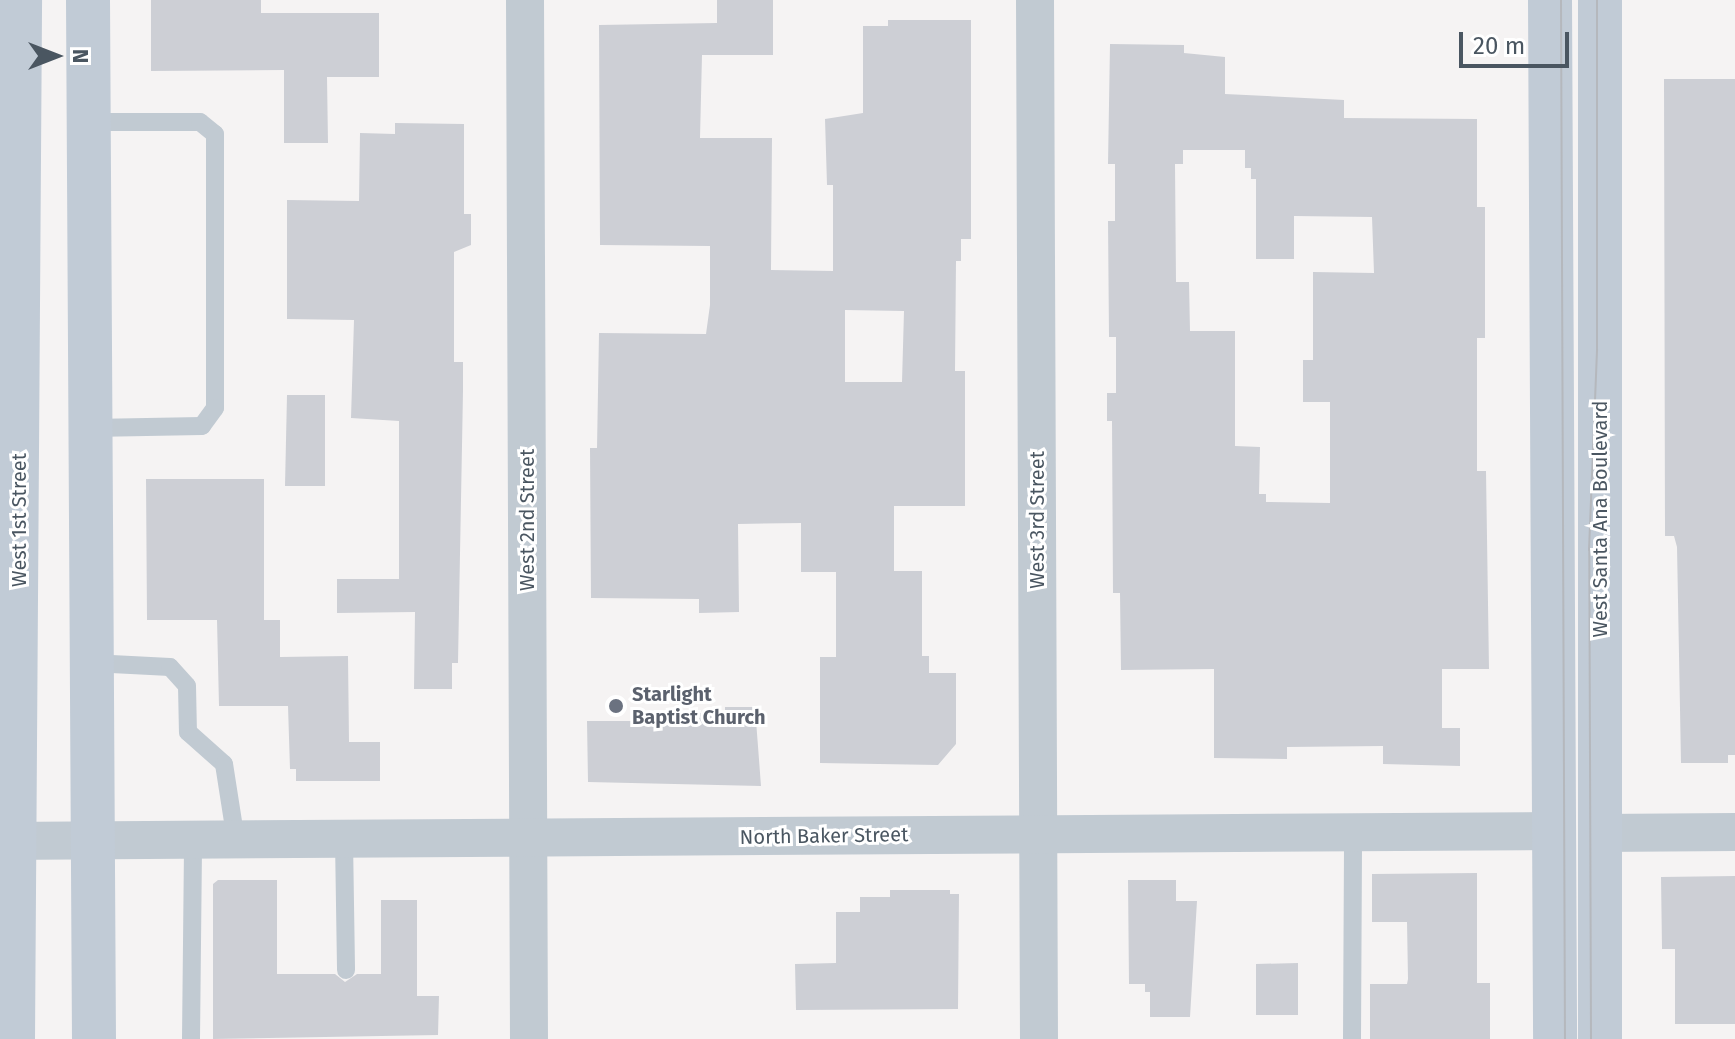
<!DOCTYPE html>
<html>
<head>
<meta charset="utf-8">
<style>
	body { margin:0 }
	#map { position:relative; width:1735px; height:1039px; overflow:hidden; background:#f5f3f3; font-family:"Fira Sans",sans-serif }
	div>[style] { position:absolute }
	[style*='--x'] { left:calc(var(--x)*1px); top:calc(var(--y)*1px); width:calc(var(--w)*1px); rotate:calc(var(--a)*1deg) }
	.building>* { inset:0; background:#cdcfd5 }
	.lane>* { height:18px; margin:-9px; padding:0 9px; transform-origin:9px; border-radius:9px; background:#c1cad2 }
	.street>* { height:38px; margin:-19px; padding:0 19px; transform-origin:19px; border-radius:19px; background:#c1cad2 }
	.secondary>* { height:44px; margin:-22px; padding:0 22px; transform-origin:22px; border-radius:22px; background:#c1cbd6 }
	.tram>* { height:2px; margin:-1px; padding:0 1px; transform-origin:1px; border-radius:1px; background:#b5b8bd }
	.dots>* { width:22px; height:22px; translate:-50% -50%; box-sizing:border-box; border:4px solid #fff; border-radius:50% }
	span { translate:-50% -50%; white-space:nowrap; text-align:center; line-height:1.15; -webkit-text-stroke:6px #fff; paint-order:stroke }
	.street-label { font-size:20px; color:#4a5661 }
	.worship-label { font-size:20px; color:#5b616d; font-weight:700 }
	.left { translate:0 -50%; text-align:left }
	.north { position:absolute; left:16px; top:16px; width:80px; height:80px; -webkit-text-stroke:6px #fff; paint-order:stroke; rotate:90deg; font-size:22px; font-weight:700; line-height:32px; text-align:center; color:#4a5661 }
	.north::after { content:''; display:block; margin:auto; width:28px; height:36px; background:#4a5661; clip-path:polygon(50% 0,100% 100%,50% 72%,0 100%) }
	.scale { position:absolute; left:1459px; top:32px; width:110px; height:36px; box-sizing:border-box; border:4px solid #4a5661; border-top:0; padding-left:10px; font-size:24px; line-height:28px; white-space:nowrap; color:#4a5661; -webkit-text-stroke:6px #fff; paint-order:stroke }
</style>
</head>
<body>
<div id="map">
	<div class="building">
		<div style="clip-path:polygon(151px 0,261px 0,261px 13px,379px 13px,379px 77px,327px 77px,328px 143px,284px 143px,284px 70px,151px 71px)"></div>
		<div style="clip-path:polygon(evenodd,717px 0,773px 0,773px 55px,702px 55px,700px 138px,772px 138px,771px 270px,833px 271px,833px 185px,827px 185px,825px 119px,863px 113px,863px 26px,888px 26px,888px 20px,971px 20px,971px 239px,961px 239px,961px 261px,956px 261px,955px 371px,965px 371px,965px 506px,894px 506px,894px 571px,922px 571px,922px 656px,929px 656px,929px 673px,956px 673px,956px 744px,938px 765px,820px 763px,820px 657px,836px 657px,836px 572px,801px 572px,801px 523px,738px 524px,739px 612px,699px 613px,699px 599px,591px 598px,590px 448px,597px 448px,599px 333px,706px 334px,710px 305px,710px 246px,600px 245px,599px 25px,717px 23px,717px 0,845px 310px,904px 311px,902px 382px,845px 382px,845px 310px)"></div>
		<div style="clip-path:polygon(evenodd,1110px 44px,1184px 45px,1184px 53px,1225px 57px,1225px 94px,1344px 100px,1344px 118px,1477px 119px,1477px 207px,1485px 207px,1485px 338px,1477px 338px,1477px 471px,1486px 471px,1489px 669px,1442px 669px,1442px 728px,1460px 728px,1460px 766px,1383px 764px,1383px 746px,1287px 747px,1287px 759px,1214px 758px,1214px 669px,1121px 670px,1120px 593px,1113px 593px,1112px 421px,1107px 421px,1107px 393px,1116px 393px,1116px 337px,1109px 337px,1108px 221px,1115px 221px,1115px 164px,1108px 164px,1110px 44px,1183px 150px,1245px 150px,1245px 168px,1251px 168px,1251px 179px,1256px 179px,1256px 259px,1294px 259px,1294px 216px,1372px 217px,1374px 273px,1313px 272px,1313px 360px,1303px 360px,1303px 402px,1330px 402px,1330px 503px,1266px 502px,1266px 494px,1259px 494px,1260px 447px,1235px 446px,1235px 331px,1190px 331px,1189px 282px,1176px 282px,1175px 164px,1183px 164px,1183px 150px)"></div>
		<div style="clip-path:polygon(1664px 79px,1735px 79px,1735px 755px,1728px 755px,1728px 763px,1681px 763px,1677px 547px,1674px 536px,1665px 536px)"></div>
		<div style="clip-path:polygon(395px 123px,464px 124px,464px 214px,471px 214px,471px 245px,454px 252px,454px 362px,463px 362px,463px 391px,458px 663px,452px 663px,452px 689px,414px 689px,415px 612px,337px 613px,337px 579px,399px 579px,399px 421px,351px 418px,354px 320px,287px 319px,287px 200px,359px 201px,360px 133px,395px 134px)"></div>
		<div style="clip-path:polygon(287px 395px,325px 395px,325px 486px,285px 486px)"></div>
		<div style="clip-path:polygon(146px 479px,264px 479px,264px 620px,280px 620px,280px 657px,348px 656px,349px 742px,380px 742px,380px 781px,296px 781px,296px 769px,290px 769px,288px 706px,219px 706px,217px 620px,147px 620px)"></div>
		<div style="clip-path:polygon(725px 707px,755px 707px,761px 786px,588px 782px,587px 721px,641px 721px,641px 713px,725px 713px)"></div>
		<div style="clip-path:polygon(1477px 873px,1477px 983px,1490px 983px,1490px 1039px,1370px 1039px,1370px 984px,1407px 984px,1408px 979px,1407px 922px,1372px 922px,1372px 874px)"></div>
		<div style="clip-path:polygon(1735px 876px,1735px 1024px,1675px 1024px,1675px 949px,1662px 949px,1661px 877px)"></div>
		<div style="clip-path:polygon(218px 880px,277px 880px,277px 974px,335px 974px,345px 982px,357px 974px,381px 974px,381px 900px,417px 900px,417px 996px,439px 996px,438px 1035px,213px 1039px,213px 884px)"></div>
		<div style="clip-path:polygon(1128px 880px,1176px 880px,1176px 901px,1197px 901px,1190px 1017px,1150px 1017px,1150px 992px,1145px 992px,1145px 984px,1129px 984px)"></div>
		<div style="clip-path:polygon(890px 890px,950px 890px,950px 894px,959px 894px,958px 1009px,796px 1010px,795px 964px,836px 963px,836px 912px,860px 912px,860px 897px,890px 897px)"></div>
		<div style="clip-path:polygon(1298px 963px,1298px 1015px,1256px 1015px,1256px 964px)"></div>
	</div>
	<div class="lane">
		<div style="--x:89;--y:122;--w:111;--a:0"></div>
		<div style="--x:200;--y:122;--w:19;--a:39"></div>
		<div style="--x:215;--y:134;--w:274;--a:90"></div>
		<div style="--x:215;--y:408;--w:22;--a:126"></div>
		<div style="--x:202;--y:426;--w:111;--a:179"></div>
		<div style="--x:92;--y:663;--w:78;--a:2.9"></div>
		<div style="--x:170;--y:667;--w:25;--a:48"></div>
		<div style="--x:187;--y:686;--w:46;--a:88.8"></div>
		<div style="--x:188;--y:732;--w:48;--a:41.6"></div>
		<div style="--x:224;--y:764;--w:78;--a:81.1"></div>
		<div style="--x:344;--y:840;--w:130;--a:89.1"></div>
		<div style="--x:191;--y:1039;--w:198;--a:-89.4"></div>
		<div style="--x:1352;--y:1039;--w:205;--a:-89.7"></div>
	</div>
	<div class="street">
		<div style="--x:525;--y:0;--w:1039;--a:89.78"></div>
		<div style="--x:1035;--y:0;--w:1039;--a:89.78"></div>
		<div style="--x:1599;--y:833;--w:136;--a:-0.4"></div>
		<div style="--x:0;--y:841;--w:1554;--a:-0.37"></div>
	</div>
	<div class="secondary">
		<div style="--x:88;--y:0;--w:1039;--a:89.67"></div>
		<div style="--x:1550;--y:0;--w:1039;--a:89.72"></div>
		<div style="--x:1600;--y:0;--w:1039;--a:90"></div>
		<div style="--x:13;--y:1039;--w:1039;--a:-89.61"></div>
	</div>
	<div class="tram">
		<div style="--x:1561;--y:0;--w:1039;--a:89.78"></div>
		<div style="--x:1591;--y:1039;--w:489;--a:-90.2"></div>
		<div style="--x:1589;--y:550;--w:201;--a:-87.7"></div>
		<div style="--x:1597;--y:349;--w:349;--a:-90"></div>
	</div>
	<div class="dots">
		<div style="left:616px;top:706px;background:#6b7280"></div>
	</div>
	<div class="street-label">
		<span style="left:1600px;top:519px;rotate:-90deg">West Santa Ana Boulevard</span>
		<span style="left:19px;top:520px;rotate:-90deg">West 1st Street</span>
		<span style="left:527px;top:520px;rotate:-90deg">West 2nd Street</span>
		<span style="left:1037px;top:520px;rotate:-90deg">West 3rd Street</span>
		<span style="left:824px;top:836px;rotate:-1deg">North Baker Street</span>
	</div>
	<div class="worship-label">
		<span class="left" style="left:632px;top:706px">Starlight<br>Baptist Church</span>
	</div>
	<div class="north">N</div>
	<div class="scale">20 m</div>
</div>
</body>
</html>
